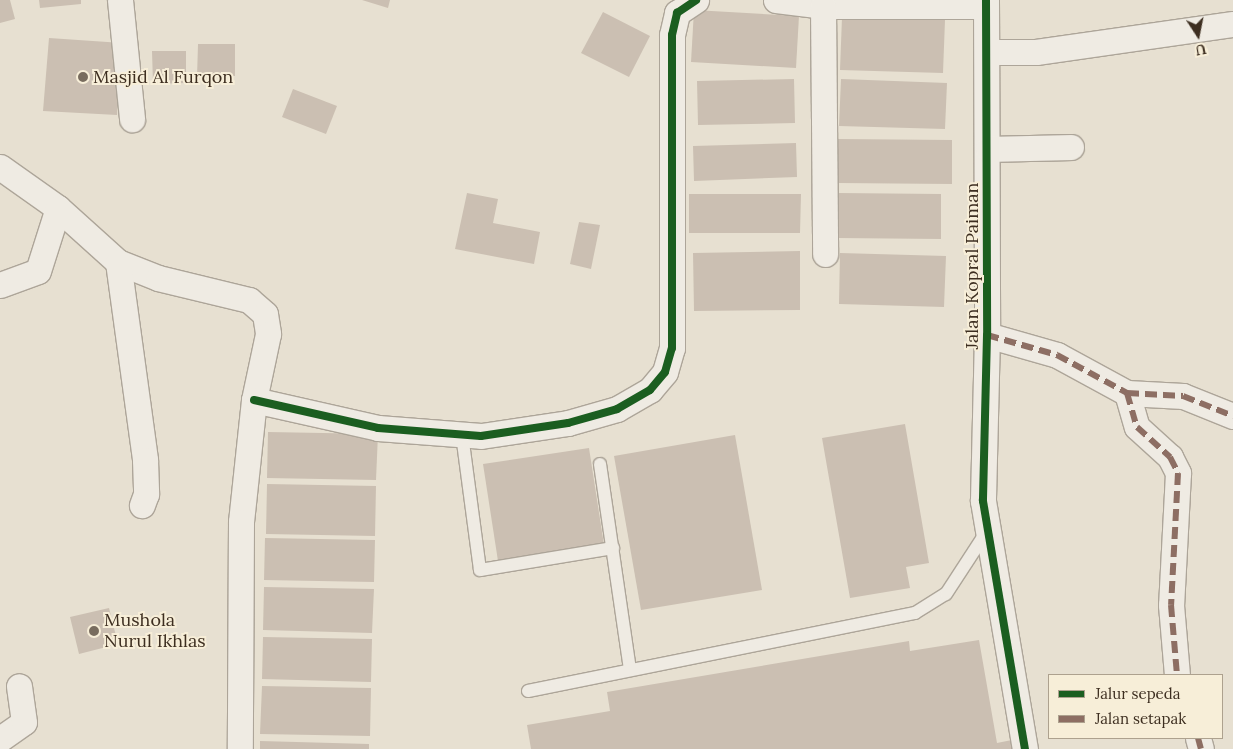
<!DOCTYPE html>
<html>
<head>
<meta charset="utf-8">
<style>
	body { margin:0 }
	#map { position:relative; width:1233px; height:749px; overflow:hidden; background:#e7e0d1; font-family:Lora,serif }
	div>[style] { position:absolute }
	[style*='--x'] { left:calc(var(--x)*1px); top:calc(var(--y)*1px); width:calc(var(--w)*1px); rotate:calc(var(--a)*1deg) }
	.building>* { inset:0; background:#cbbfb2 }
	.roads { filter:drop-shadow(1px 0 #ada599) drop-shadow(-1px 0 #ada599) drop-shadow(0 1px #ada599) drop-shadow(0 -1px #ada599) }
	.service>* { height:12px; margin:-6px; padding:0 6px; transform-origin:6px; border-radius:6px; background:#efebe3 }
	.minor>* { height:25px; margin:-12.5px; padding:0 12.5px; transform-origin:12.5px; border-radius:12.5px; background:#efebe3 }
	.quiet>* { height:6px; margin-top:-3px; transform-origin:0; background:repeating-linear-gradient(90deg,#8d6e63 0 12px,transparent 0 18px) }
	.cycleway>* { height:8px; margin:-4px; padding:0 4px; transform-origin:4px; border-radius:4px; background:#1b5e20 }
	.dots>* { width:14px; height:14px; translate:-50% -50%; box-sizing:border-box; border:2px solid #f7eed8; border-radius:50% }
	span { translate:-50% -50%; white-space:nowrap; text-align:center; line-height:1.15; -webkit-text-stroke:4px #f7eed8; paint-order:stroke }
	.poi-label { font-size:18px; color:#3d2e20 }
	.left { translate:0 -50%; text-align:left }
	.street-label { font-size:18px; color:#3d2e20 }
	.legend { position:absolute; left:1048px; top:674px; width:175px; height:65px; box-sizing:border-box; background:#f7eed8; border:1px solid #ada18e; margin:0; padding:6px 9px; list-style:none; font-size:15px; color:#3d2e20 }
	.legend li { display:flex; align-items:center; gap:10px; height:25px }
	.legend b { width:25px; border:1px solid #ada18e }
	.north { position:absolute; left:1173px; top:10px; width:50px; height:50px; -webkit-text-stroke:4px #f7eed8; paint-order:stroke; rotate:169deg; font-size:14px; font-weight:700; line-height:20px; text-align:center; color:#3d2e20 }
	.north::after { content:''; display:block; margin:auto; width:18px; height:22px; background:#3d2e20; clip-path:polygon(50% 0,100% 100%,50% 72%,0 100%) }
</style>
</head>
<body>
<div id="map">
	<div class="building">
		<div style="clip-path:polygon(0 0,10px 0,15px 19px,0 23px)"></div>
		<div style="clip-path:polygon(39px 0,81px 0,81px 4px,40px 8px)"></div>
		<div style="clip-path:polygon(362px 0,390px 0,388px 8px)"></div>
		<div style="clip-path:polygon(694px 10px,799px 16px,796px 68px,691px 62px)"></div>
		<div style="clip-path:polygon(603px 12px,650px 36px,629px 77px,581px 53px)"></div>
		<div style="clip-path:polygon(842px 17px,945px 20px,943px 73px,840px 70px)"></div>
		<div style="clip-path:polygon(49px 38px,122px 43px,117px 115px,43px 111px)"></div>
		<div style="clip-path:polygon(198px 44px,235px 44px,235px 76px,197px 76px)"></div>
		<div style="clip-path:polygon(152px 51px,186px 51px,186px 83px,153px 84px)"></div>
		<div style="clip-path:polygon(794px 79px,795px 123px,698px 125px,697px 81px)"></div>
		<div style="clip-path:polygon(841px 79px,947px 83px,945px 129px,839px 126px)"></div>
		<div style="clip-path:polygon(293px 89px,337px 106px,326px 134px,282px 117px)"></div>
		<div style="clip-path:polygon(838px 139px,952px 140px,952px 184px,838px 183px)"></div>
		<div style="clip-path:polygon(796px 143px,797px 177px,694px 181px,693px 146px)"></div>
		<div style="clip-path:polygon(467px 193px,498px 199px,493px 223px,540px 232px,534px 264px,455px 249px)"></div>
		<div style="clip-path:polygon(838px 193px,941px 194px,941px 239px,837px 238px)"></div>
		<div style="clip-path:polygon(689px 194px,801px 194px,800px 233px,689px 233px)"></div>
		<div style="clip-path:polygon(579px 222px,600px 225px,591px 269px,570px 264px)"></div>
		<div style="clip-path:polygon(800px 251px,800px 310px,694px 311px,693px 253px)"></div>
		<div style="clip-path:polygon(840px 253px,946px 256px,944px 307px,839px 304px)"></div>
		<div style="clip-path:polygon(905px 424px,929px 563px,906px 567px,910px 588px,850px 598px,822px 438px)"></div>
		<div style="clip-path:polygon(268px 432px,378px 434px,376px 480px,267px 478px)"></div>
		<div style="clip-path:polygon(735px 435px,762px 590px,641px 610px,614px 456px)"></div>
		<div style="clip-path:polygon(589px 448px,604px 545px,498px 561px,483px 464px)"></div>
		<div style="clip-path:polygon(267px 484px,376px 486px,375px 536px,266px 534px)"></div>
		<div style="clip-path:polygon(265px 538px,375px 540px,374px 582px,264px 580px)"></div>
		<div style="clip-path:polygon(264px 587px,374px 589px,372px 633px,263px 630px)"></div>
		<div style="clip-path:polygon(109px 608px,118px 644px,79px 654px,70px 617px)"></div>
		<div style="clip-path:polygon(263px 637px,372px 639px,371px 682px,262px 679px)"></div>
		<div style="clip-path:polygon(979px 640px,997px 743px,1021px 738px,1023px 749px,531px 749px,527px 725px,610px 711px,607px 692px,909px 641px,910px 651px)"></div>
		<div style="clip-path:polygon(262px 686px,371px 688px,370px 736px,260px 734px)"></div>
		<div style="clip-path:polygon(260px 741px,369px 744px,369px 749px,260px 749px)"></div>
	</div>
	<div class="roads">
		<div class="service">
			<div style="--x:462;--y:435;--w:136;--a:82.4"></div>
			<div style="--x:480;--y:570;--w:135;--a:-9.4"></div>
			<div style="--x:600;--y:464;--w:208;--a:81.7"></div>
			<div style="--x:528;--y:691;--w:395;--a:-11.4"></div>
			<div style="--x:915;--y:613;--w:36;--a:-32"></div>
			<div style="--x:946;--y:594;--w:75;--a:-56.9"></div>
		</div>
		<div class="minor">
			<div style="--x:120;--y:0;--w:120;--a:84.2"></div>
			<div style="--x:776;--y:0;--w:47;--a:7.3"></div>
			<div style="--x:823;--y:6;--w:163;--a:0"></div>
			<div style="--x:986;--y:0;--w:335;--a:89.8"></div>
			<div style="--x:987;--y:335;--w:166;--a:91.4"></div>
			<div style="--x:983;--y:501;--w:252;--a:80.4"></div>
			<div style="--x:823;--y:6;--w:248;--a:89.5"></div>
			<div style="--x:988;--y:52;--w:48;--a:0"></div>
			<div style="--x:1036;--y:52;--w:199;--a:-8.1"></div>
			<div style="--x:988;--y:149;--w:83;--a:-1.4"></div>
			<div style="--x:0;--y:167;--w:71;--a:35.3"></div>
			<div style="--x:58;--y:208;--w:81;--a:42"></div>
			<div style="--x:118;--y:262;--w:43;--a:21.8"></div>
			<div style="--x:158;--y:278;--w:94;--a:13.6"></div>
			<div style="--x:249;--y:300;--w:21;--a:41"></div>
			<div style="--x:265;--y:314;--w:20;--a:81"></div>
			<div style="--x:268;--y:334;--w:67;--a:102"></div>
			<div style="--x:254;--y:400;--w:123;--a:96.1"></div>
			<div style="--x:241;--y:522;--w:227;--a:90.3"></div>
			<div style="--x:118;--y:262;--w:200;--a:82.2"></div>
			<div style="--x:145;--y:460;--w:34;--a:88"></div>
			<div style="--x:146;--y:494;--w:12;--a:110"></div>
			<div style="--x:0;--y:285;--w:40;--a:-20.2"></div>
			<div style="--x:38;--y:271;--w:66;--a:-72.4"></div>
			<div style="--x:987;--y:335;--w:73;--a:15.9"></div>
			<div style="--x:1057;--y:355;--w:80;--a:28.5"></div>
			<div style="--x:1127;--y:393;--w:56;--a:3.1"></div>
			<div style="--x:1183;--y:396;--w:54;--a:21.8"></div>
			<div style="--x:1127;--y:393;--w:35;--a:74"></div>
			<div style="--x:1137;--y:427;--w:45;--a:42.3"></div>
			<div style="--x:1170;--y:457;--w:18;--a:63"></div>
			<div style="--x:1178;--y:473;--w:132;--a:93"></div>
			<div style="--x:1171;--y:605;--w:70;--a:85.1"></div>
			<div style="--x:254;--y:400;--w:127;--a:12.7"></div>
			<div style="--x:378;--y:428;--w:103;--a:4.4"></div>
			<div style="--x:481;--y:436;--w:88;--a:-8.5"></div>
			<div style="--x:568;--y:423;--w:51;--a:-15.9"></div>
			<div style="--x:617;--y:409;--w:38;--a:-30"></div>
			<div style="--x:650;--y:390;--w:23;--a:-50"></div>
			<div style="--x:665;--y:372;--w:25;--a:-74"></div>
			<div style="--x:672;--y:348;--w:313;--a:-90"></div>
			<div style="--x:672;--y:35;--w:23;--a:-77"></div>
			<div style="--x:677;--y:13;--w:23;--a:-34"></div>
			<div style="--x:1198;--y:738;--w:11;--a:75"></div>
			<div style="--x:0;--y:739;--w:29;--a:-35"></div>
			<div style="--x:24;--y:722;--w:36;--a:-98"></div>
		</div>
	</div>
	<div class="quiet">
		<div style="--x:987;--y:335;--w:73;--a:15.9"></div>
		<div style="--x:1057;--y:355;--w:80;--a:28.5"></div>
		<div style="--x:1127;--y:393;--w:56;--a:3.1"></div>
		<div style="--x:1183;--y:396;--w:54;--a:21.8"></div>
		<div style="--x:1127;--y:393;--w:35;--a:74"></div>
		<div style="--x:1137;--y:427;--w:45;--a:42.3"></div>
		<div style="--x:1170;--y:457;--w:18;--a:63"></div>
		<div style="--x:1178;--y:473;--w:132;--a:93"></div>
		<div style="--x:1171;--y:605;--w:70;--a:85.1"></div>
		<div style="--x:1198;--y:738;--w:11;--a:75"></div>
	</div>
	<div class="cycleway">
		<div style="--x:986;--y:0;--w:335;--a:89.8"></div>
		<div style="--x:987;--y:335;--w:166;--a:91.4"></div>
		<div style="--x:983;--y:501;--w:252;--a:80.4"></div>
		<div style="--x:254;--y:400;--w:127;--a:12.7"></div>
		<div style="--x:378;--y:428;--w:103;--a:4.4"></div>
		<div style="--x:481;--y:436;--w:88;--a:-8.5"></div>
		<div style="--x:568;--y:423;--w:51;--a:-15.9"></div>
		<div style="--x:617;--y:409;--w:38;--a:-30"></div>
		<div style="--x:650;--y:390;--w:23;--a:-50"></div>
		<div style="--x:665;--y:372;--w:25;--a:-74"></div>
		<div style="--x:672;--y:348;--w:313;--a:-90"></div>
		<div style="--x:672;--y:35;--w:23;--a:-77"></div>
		<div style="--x:677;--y:13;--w:23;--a:-34"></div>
	</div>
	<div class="dots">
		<div style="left:83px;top:77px;background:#786c5e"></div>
		<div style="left:94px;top:631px;background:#786c5e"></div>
	</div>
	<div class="poi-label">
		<span class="left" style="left:93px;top:77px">Masjid Al Furqon</span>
		<span class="left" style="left:104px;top:631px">Mushola<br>Nurul Ikhlas</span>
	</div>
	<div class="street-label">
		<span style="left:972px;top:266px;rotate:-90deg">Jalan Kopral Paiman</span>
	</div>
	<ul class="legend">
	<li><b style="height:6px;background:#1b5e20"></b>Jalur sepeda</li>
	<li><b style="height:6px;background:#8d6e63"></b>Jalan setapak</li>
	</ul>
	<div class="north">U</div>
</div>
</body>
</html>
